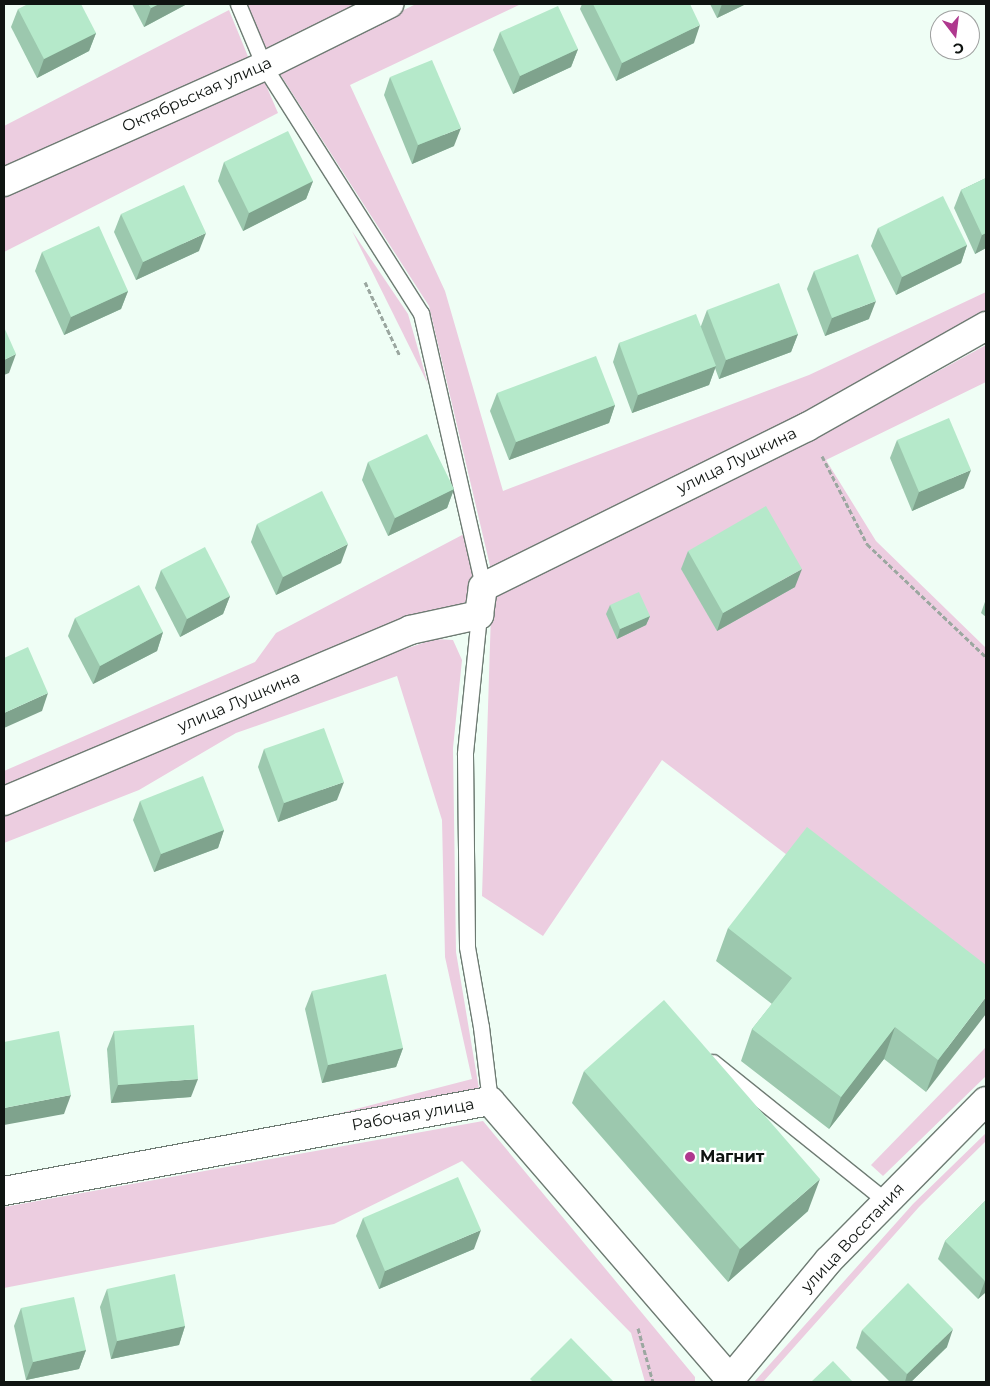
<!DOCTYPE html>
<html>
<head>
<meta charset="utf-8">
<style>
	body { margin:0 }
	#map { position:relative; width:990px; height:1386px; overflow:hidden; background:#effef5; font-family:Montserrat,sans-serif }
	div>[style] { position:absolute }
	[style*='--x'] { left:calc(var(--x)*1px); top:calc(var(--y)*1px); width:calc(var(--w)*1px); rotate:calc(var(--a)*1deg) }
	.green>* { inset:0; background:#eccde0 }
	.path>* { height:3px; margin-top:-1.5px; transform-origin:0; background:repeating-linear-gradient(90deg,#9ba7a0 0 5px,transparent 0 7.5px) }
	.roads { filter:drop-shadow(1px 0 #6e7b73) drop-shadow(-1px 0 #6e7b73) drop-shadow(0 1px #6e7b73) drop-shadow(0 -1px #6e7b73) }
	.lane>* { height:15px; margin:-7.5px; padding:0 7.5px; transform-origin:7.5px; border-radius:7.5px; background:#fff }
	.street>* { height:28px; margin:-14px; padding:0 14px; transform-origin:14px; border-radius:14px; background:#fff }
	.secondary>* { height:28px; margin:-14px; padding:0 14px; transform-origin:14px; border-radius:14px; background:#fff }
	.wall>* { inset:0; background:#9cc8ae }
	.shaded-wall>* { inset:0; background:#7fa38d }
	.building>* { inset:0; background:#b5e9ca }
	.dots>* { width:14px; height:14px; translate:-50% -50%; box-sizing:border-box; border:2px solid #fff; border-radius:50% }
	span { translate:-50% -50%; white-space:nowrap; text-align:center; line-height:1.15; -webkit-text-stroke:4.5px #fff; paint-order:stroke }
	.street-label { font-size:16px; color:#0f1411 }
	.poi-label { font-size:16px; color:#0f1411; font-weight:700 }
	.left { translate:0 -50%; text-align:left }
	.frame { position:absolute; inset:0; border:5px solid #0f1411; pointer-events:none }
	.north { position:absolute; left:930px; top:10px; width:50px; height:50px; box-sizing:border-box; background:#fff; border:1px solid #9fa1a0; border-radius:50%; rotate:165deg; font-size:14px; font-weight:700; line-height:20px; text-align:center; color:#0f1411 }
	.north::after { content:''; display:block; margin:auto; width:18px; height:22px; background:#af388e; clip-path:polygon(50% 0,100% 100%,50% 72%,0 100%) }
</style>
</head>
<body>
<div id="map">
	<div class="green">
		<div style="clip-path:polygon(245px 4px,367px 4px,266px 54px)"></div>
		<div style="clip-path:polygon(416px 4px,521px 4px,350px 85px,445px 291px,503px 491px,809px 375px,986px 292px,986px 311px,799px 417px,491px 570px,429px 306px,278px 71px)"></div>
		<div style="clip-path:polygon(229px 10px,249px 59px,4px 172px,4px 126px)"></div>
		<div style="clip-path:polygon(262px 76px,278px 113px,4px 252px,4px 191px)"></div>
		<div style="clip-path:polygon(352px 231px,408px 314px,428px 384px)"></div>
		<div style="clip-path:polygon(986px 345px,986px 382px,826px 460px,876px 541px,986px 648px,986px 1006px,662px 760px,543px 936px,482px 896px,491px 613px,495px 594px,798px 448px)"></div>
		<div style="clip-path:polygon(464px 534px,483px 587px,454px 611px,4px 791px,4px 771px,255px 662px,276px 633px)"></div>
		<div style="clip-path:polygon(435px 639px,453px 640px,462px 660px,453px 748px,456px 952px,479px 1089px,325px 1117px,472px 1079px,445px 957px,442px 820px,397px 676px,236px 733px,139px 790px,4px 843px,4px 812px,396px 652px)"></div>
		<div style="clip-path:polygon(986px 1047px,986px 1076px,883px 1176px,871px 1165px)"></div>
		<div style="clip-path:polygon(483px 1121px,695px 1377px,695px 1382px,645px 1382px,631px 1333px,462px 1161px,334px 1224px,4px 1288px,4px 1207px)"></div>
		<div style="clip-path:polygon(986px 1133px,986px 1141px,919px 1207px,763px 1382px,754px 1382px,913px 1204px)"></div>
	</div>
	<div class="path">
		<div style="--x:365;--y:282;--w:82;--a:64.7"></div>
		<div style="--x:822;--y:456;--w:99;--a:62.9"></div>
		<div style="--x:867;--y:544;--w:164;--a:43.5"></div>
		<div style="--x:638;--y:1328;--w:56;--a:74.5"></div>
	</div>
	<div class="roads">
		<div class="lane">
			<div style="--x:238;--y:4;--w:67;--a:67.2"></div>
			<div style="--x:264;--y:66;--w:293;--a:57.6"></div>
			<div style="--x:421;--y:313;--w:281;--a:77.2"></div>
			<div style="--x:479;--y:615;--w:140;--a:95.8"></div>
			<div style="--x:465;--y:754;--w:193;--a:89.4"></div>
			<div style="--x:467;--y:947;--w:81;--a:80.1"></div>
			<div style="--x:481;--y:1027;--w:75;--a:83.1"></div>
			<div style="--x:713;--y:1062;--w:223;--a:38.8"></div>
		</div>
		<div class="street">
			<div style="--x:4;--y:182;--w:285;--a:-24"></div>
			<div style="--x:264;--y:66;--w:140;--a:-26.4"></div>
			<div style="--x:4;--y:801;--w:441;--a:-22.8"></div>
			<div style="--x:410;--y:630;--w:71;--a:-12.3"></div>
			<div style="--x:479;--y:615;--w:28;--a:-82"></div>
			<div style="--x:483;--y:587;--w:361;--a:-26.3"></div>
			<div style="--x:807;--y:427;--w:206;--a:-29.4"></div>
			<div style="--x:4;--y:1191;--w:494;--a:-10.5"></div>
			<div style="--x:490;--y:1101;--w:367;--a:49.2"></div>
		</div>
		<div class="secondary">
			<div style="--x:728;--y:1382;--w:158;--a:-50.4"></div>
			<div style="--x:829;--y:1260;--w:223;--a:-45.4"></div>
		</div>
	</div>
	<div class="wall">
		<div style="clip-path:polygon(132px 4px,187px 4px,144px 27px)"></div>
		<div style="clip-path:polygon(582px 4px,690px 4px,694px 43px,616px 81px,580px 9px)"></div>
		<div style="clip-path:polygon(710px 4px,746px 4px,717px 18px)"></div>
		<div style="clip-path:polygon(18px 9px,96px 33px,89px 51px,37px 78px,11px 27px)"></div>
		<div style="clip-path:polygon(500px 32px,578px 49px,571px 67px,513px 94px,493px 50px)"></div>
		<div style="clip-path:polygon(390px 77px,454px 146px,412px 164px,384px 95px)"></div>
		<div style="clip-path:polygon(224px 162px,313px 181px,306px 199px,243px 231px,218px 181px)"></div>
		<div style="clip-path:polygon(986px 178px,986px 248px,975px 254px,954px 208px,961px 190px)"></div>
		<div style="clip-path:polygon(121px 214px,199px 251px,136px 280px,114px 232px)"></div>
		<div style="clip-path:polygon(878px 228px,967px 245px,961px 263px,896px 295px,871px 246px)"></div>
		<div style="clip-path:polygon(42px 252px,128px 291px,121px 309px,64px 335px,35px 271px)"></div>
		<div style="clip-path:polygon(814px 271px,869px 319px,825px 336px,807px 289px)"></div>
		<div style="clip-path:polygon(707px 310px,798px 334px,791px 352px,719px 379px,715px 368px,709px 385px,632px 413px,613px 362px,619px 343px,701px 326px)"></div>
		<div style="clip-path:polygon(497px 393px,615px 405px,609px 423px,509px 460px,490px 411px)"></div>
		<div style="clip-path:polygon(897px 440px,964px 488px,912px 511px,890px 458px)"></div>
		<div style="clip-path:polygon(368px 462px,454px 489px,447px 508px,388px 536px,362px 480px)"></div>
		<div style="clip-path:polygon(257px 524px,341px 563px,276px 595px,251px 542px)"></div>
		<div style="clip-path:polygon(688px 551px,795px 587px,717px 631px,681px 569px)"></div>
		<div style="clip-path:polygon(161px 570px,230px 596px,223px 614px,180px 637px,155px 588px)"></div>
		<div style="clip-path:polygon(986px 599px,986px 617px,981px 613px)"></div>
		<div style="clip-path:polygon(610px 605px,650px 616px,646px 625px,617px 639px,606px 614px)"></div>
		<div style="clip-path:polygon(75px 618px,163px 632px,157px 651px,93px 684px,68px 636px)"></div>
		<div style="clip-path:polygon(264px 749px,337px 800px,278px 822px,258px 767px)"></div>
		<div style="clip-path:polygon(140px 801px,224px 830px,218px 848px,154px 872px,133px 820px)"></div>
		<div style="clip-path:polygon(728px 928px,986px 965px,926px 1092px,884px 1059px,829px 1129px,741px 1061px,752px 1029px,772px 1004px,716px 961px)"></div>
		<div style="clip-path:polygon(312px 991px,403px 1048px,396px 1067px,322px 1083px,305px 1009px)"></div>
		<div style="clip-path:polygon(114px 1031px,191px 1097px,111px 1103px,107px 1049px)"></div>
		<div style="clip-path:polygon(584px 1071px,808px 1211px,728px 1282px,572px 1103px)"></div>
		<div style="clip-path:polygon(986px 1200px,986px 1292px,978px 1299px,938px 1259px,945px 1241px)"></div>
		<div style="clip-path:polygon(363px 1218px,474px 1249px,379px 1289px,356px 1236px)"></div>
		<div style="clip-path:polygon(107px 1289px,185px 1326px,179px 1345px,111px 1359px,100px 1307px)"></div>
		<div style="clip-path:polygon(21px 1308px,86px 1350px,79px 1369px,26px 1380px,14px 1326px)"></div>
		<div style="clip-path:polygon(862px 1330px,947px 1347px,911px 1382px,890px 1382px,856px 1348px)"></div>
	</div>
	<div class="shaded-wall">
		<div style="clip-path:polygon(159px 4px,187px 4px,144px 27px,151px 8px)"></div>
		<div style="clip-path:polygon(722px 4px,746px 4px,717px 18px)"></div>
		<div style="clip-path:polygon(700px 25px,694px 43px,616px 81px,622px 63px)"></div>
		<div style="clip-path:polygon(96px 33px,89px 51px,37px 78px,44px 59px)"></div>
		<div style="clip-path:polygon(578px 49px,571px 67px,513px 94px,520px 76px)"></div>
		<div style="clip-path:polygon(461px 128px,454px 146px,412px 164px,418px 145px)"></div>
		<div style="clip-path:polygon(313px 181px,306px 199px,243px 231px,249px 213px)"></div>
		<div style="clip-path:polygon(206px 233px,199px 251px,136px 280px,143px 262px)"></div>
		<div style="clip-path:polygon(986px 233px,986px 248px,975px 254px,982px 235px)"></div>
		<div style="clip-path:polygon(967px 245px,961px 263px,896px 295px,902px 277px)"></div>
		<div style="clip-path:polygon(128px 291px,121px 309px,64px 335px,71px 317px)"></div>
		<div style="clip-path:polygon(876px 301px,869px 319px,825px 336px,832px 318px)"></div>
		<div style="clip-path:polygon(798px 334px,791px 352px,719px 379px,726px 360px)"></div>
		<div style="clip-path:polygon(16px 354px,9px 373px,4px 375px,4px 360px)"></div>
		<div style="clip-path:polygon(716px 366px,709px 385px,632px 413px,638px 395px)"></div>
		<div style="clip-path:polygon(615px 405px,609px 423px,509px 460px,516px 442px)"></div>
		<div style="clip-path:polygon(971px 470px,964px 488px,912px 511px,919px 492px)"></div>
		<div style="clip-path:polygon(454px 489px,447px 508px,388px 536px,395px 518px)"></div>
		<div style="clip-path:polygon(348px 544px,341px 563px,276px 595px,283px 577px)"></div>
		<div style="clip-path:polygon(802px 569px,795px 587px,717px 631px,723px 613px)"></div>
		<div style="clip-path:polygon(230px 596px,223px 614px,180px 637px,187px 619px)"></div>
		<div style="clip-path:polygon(650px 616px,646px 625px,617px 639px,620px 629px)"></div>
		<div style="clip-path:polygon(163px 632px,157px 651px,93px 684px,100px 666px)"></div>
		<div style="clip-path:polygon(48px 693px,42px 711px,4px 728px,4px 713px)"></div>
		<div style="clip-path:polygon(344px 782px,337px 800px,278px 822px,284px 803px)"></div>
		<div style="clip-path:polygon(224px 830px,218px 848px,154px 872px,161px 854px)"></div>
		<div style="clip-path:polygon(986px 997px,986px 1014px,926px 1092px,938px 1060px)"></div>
		<div style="clip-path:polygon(895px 1027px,884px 1059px,829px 1129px,841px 1097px)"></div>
		<div style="clip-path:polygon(403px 1048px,396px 1067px,322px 1083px,328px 1065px)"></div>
		<div style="clip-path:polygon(198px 1079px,191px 1097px,111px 1103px,118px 1085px)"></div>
		<div style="clip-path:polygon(71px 1095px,64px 1114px,4px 1125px,4px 1108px)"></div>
		<div style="clip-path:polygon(820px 1179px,808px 1211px,728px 1282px,740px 1249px)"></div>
		<div style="clip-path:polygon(481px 1230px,474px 1249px,379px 1289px,385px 1271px)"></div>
		<div style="clip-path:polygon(986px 1280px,986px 1292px,978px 1299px,985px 1281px)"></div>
		<div style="clip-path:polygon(185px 1326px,179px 1345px,111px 1359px,117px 1341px)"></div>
		<div style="clip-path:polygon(953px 1329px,947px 1347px,911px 1382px,905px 1382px,907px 1374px)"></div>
		<div style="clip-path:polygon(86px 1350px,79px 1369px,26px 1380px,33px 1362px)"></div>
	</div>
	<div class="building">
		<div style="clip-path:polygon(28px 4px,81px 4px,96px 33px,44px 59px,18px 9px)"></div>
		<div style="clip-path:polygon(148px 4px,159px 4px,151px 8px)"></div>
		<div style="clip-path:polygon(593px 4px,690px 4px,700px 25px,622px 63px)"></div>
		<div style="clip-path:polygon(558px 6px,578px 49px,520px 76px,500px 32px)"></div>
		<div style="clip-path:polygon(432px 60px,461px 128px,418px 145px,390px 77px)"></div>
		<div style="clip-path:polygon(288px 131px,313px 181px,249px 213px,224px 162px)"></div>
		<div style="clip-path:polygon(986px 178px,986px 233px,982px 235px,961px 190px)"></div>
		<div style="clip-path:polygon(184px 185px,206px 233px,143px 262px,121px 214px)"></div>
		<div style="clip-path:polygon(943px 196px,967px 245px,902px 277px,878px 228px)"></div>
		<div style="clip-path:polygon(99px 226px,128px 291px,71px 317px,42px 252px)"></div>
		<div style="clip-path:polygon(858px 254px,876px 301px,832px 318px,814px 271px)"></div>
		<div style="clip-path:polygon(779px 283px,798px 334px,726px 360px,707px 310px)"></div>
		<div style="clip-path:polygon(696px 314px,716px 366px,638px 395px,619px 343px)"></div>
		<div style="clip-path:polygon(4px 327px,16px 354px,4px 360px)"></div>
		<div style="clip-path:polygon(596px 356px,615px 405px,516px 442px,497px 393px)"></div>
		<div style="clip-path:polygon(949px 418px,971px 470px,919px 492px,897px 440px)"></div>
		<div style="clip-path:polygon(427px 434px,454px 489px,395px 518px,368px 462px)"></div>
		<div style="clip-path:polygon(322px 491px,348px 544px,283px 577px,257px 524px)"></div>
		<div style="clip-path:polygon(766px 506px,802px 569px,723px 613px,688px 551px)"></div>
		<div style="clip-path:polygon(205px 547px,230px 596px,187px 619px,161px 570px)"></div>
		<div style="clip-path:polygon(139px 585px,163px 632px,100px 666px,75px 618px)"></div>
		<div style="clip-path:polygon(639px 592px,650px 616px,620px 629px,610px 605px)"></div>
		<div style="clip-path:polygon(28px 647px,48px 693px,4px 713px,4px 658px)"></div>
		<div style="clip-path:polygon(324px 728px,344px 782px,284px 803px,264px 749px)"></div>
		<div style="clip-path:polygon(203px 776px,224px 830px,161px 854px,140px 801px)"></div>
		<div style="clip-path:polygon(807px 827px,986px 965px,986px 997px,938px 1060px,895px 1027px,841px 1097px,752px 1029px,792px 978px,728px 928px)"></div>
		<div style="clip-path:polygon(386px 974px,403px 1048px,328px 1065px,312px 991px)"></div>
		<div style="clip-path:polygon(664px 1000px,820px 1179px,740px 1249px,584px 1071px)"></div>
		<div style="clip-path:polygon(194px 1025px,198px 1079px,118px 1085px,114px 1031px)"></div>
		<div style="clip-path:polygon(59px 1031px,71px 1095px,4px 1108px,4px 1042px)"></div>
		<div style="clip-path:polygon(458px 1177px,481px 1230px,385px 1271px,363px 1218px)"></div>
		<div style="clip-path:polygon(986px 1200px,986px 1280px,985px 1281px,945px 1241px)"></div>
		<div style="clip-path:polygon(175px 1274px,185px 1326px,117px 1341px,107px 1289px)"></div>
		<div style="clip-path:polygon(908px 1283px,953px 1329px,907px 1374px,862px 1330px)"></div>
		<div style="clip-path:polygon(74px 1297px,86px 1350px,33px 1362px,21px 1308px)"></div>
		<div style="clip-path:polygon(571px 1338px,614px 1382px,533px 1382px,530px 1379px)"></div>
		<div style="clip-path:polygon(833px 1361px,853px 1382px,811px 1382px)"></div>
	</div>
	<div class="dots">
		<div style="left:690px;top:1157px;background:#af388e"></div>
	</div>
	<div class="street-label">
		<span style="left:197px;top:95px;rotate:-24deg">Октябрьская улица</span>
		<span style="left:737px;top:461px;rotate:-26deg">улица Лушкина</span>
		<span style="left:239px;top:702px;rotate:-23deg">улица Лушкина</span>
		<span style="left:413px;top:1115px;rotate:-10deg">Рабочая улица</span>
		<span style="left:853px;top:1238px;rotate:-47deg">улица Восстания</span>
	</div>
	<div class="poi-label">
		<span class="left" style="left:700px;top:1157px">Магнит</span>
	</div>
	<div class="frame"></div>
	<div class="north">С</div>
</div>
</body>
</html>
